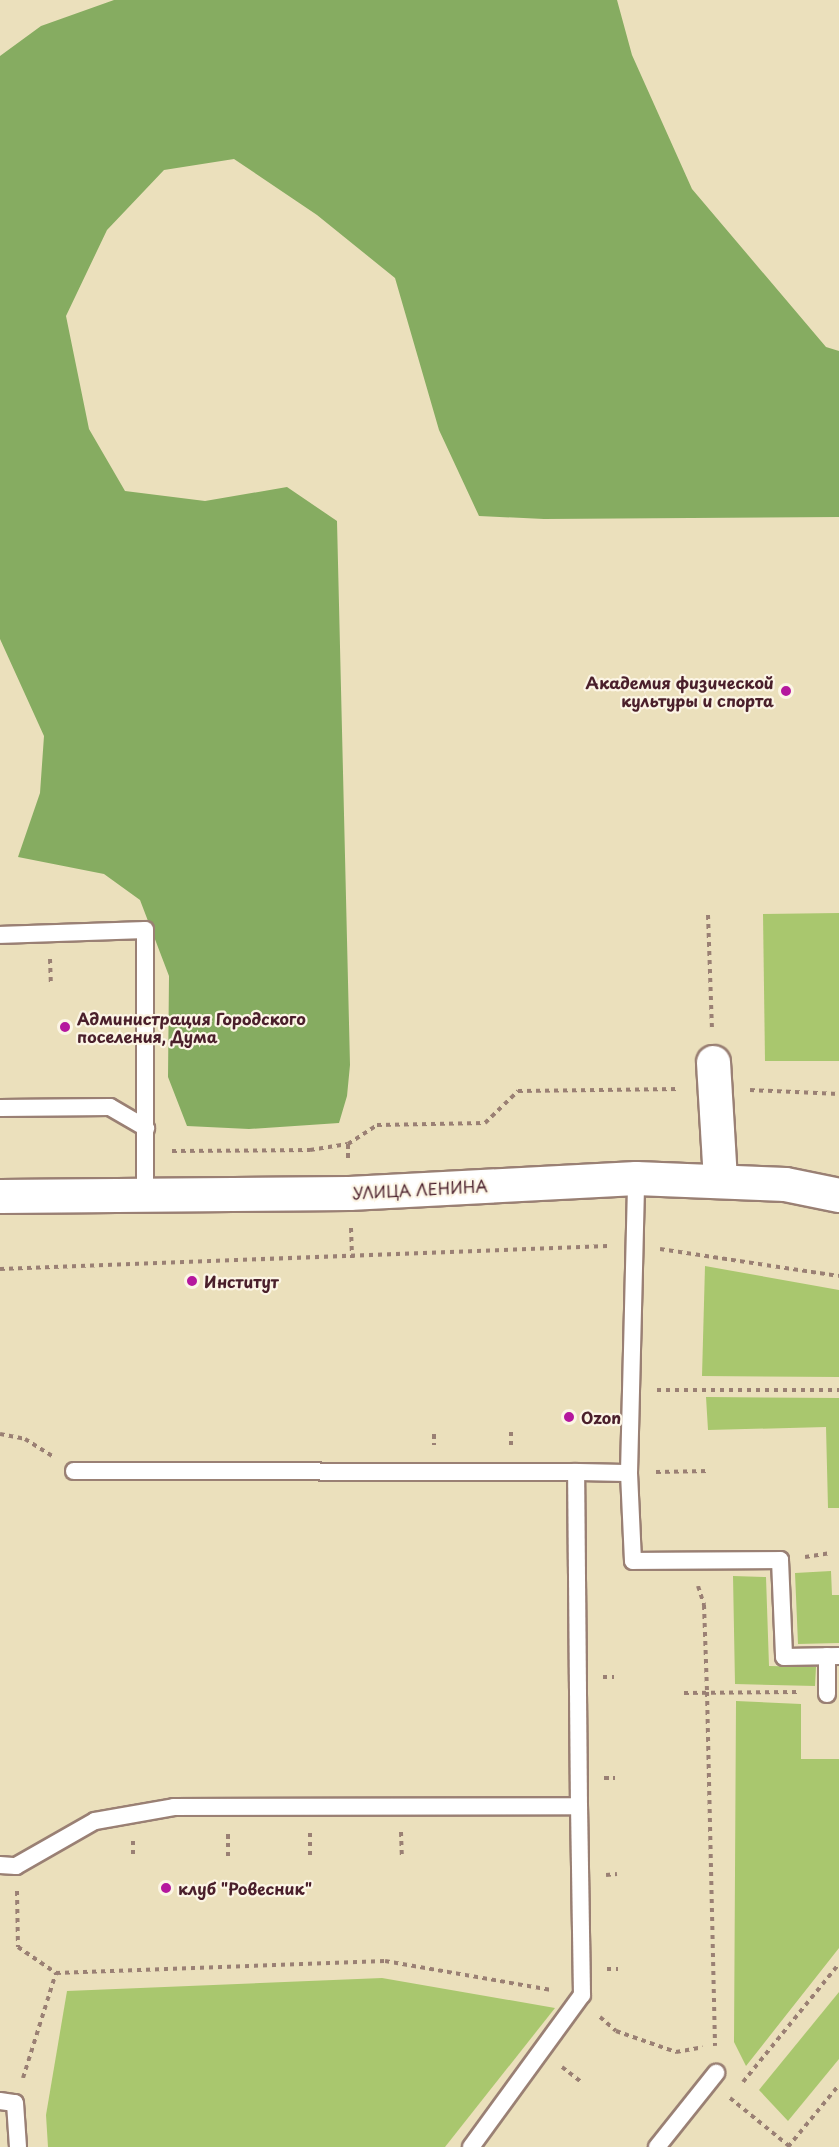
<!DOCTYPE html>
<html>
<head>
<meta charset="utf-8">
<style>
	body { margin:0 }
	#map { position:relative; width:839px; height:2147px; overflow:hidden; background:#ebe0bc; font-family:"Playpen Sans",sans-serif }
	div>[style] { position:absolute }
	[style*='--x'] { left:calc(var(--x)*1px); top:calc(var(--y)*1px); width:calc(var(--w)*1px); rotate:calc(var(--a)*1deg) }
	.green>* { inset:0; background:#a9c76e }
	.forest>* { inset:0; background:#86ac61 }
	.path>* { height:4px; margin-top:-2px; transform-origin:0; background:repeating-linear-gradient(90deg,#9a8074 0 4.5px,transparent 0 9px) }
	.roads { filter:drop-shadow(2px 0 #9a8074) drop-shadow(-2px 0 #9a8074) drop-shadow(0 2px #9a8074) drop-shadow(0 -2px #9a8074) }
	.lane>* { height:16px; margin:-8px; padding:0 8px; transform-origin:8px; border-radius:8px; background:#fff }
	.street>* { height:33px; margin:-16.5px; padding:0 16.5px; transform-origin:16.5px; border-radius:16.5px; background:#fff }
	.secondary>* { height:33px; margin:-16.5px; padding:0 16.5px; transform-origin:16.5px; border-radius:16.5px; background:#fff }
	.dots>* { width:16px; height:16px; translate:-50% -50%; box-sizing:border-box; border:3px solid #fcf5e5; border-radius:50% }
	span { translate:-50% -50%; white-space:nowrap; text-align:center; line-height:1.15; -webkit-text-stroke:4.5px #fcf5e5; paint-order:stroke }
	.poi-label { font-size:16px; color:#4a1f2b; font-weight:700 }
	.right { translate:-100% -50%; text-align:right }
	.left { translate:0 -50%; text-align:left }
	.street-label { font-size:16px; color:#4a1f2b }
</style>
</head>
<body>
<div id="map">
	<div class="green">
		<div style="clip-path:polygon(839px 913px,839px 1061px,765px 1061px,763px 914px)"></div>
		<div style="clip-path:polygon(705px 1266px,839px 1290px,839px 1377px,702px 1376px)"></div>
		<div style="clip-path:polygon(706px 1397px,839px 1398px,839px 1508px,828px 1508px,826px 1427px,708px 1430px)"></div>
		<div style="clip-path:polygon(831px 1571px,832px 1595px,839px 1595px,839px 1643px,798px 1644px,795px 1573px)"></div>
		<div style="clip-path:polygon(733px 1576px,766px 1577px,769px 1666px,816px 1667px,815px 1686px,735px 1684px)"></div>
		<div style="clip-path:polygon(736px 1701px,801px 1704px,801px 1759px,839px 1759px,839px 1948px,746px 2066px,734px 2042px)"></div>
		<div style="clip-path:polygon(382px 1978px,555px 2008px,445px 2147px,48px 2147px,46px 2115px,67px 1991px)"></div>
		<div style="clip-path:polygon(839px 1992px,839px 2059px,788px 2121px,759px 2090px)"></div>
	</div>
	<div class="forest">
		<div style="clip-path:polygon(114px 0,617px 0,632px 55px,692px 189px,826px 347px,839px 351px,839px 517px,544px 519px,479px 516px,439px 430px,395px 278px,317px 215px,234px 159px,164px 170px,107px 230px,66px 316px,89px 429px,125px 491px,205px 501px,287px 487px,337px 521px,350px 1065px,347px 1096px,339px 1123px,249px 1129px,187px 1126px,168px 1077px,169px 976px,140px 900px,104px 874px,18px 857px,40px 793px,44px 736px,0 639px,0 56px,41px 26px)"></div>
	</div>
	<div class="path">
		<div style="--x:708;--y:915;--w:113;--a:88"></div>
		<div style="--x:50;--y:959;--w:26;--a:88"></div>
		<div style="--x:750;--y:1090;--w:89;--a:2.6"></div>
		<div style="--x:172;--y:1151;--w:138;--a:-0.4"></div>
		<div style="--x:310;--y:1150;--w:38;--a:-9"></div>
		<div style="--x:348;--y:1158;--w:14;--a:-90"></div>
		<div style="--x:348;--y:1144;--w:35;--a:-33"></div>
		<div style="--x:377;--y:1125;--w:108;--a:-1.1"></div>
		<div style="--x:485;--y:1123;--w:46;--a:-44.1"></div>
		<div style="--x:518;--y:1091;--w:161;--a:-0.7"></div>
		<div style="--x:351;--y:1228;--w:30;--a:88"></div>
		<div style="--x:660;--y:1249;--w:181;--a:8.6"></div>
		<div style="--x:0;--y:1269;--w:608;--a:-2.17"></div>
		<div style="--x:657;--y:1390;--w:182;--a:0"></div>
		<div style="--x:511;--y:1432;--w:14;--a:90"></div>
		<div style="--x:0;--y:1434;--w:25;--a:11"></div>
		<div style="--x:25;--y:1439;--w:34;--a:32"></div>
		<div style="--x:434;--y:1434;--w:11;--a:90"></div>
		<div style="--x:656;--y:1472;--w:53;--a:-1.1"></div>
		<div style="--x:805;--y:1557;--w:26;--a:-9"></div>
		<div style="--x:698;--y:1586;--w:20;--a:72"></div>
		<div style="--x:704;--y:1605;--w:87;--a:88"></div>
		<div style="--x:707;--y:1692;--w:354;--a:88.7"></div>
		<div style="--x:603;--y:1677;--w:11;--a:0"></div>
		<div style="--x:684;--y:1693;--w:116;--a:-0.5"></div>
		<div style="--x:604;--y:1778;--w:11;--a:0"></div>
		<div style="--x:401;--y:1832;--w:24;--a:88"></div>
		<div style="--x:310;--y:1833;--w:24;--a:90"></div>
		<div style="--x:228;--y:1834;--w:23;--a:90"></div>
		<div style="--x:133;--y:1841;--w:17;--a:90"></div>
		<div style="--x:606;--y:1875;--w:11;--a:-5"></div>
		<div style="--x:17;--y:1891;--w:56;--a:89"></div>
		<div style="--x:18;--y:1947;--w:46;--a:34.4"></div>
		<div style="--x:56;--y:1973;--w:329;--a:-2.1"></div>
		<div style="--x:385;--y:1961;--w:169;--a:9.9"></div>
		<div style="--x:607;--y:1969;--w:11;--a:0"></div>
		<div style="--x:600;--y:2017;--w:21;--a:41"></div>
		<div style="--x:616;--y:2031;--w:64;--a:19.3"></div>
		<div style="--x:676;--y:2052;--w:27;--a:-10"></div>
		<div style="--x:562;--y:2067;--w:23;--a:38"></div>
		<div style="--x:23;--y:2078;--w:110;--a:-72.6"></div>
		<div style="--x:743;--y:2082;--w:152;--a:-50.9"></div>
		<div style="--x:730;--y:2098;--w:76;--a:39.1"></div>
		<div style="--x:788;--y:2147;--w:80;--a:-50.6"></div>
	</div>
	<div class="roads">
		<div class="lane">
			<div style="--x:0;--y:935;--w:145;--a:-2"></div>
			<div style="--x:145;--y:930;--w:265;--a:90"></div>
			<div style="--x:0;--y:1108;--w:110;--a:-0.5"></div>
			<div style="--x:110;--y:1107;--w:42;--a:30.3"></div>
			<div style="--x:576;--y:1472;--w:53;--a:1.1"></div>
			<div style="--x:629;--y:1473;--w:295;--a:-88.6"></div>
			<div style="--x:629;--y:1473;--w:88;--a:87.4"></div>
			<div style="--x:633;--y:1561;--w:147;--a:-0.4"></div>
			<div style="--x:780;--y:1560;--w:97;--a:87.6"></div>
			<div style="--x:784;--y:1657;--w:55;--a:-1"></div>
			<div style="--x:827;--y:1656;--w:38;--a:90"></div>
			<div style="--x:0;--y:1865;--w:16;--a:4"></div>
			<div style="--x:16;--y:1866;--w:91;--a:-29.7"></div>
			<div style="--x:95;--y:1821;--w:80;--a:-10"></div>
			<div style="--x:174;--y:1807;--w:405;--a:-0.1"></div>
			<div style="--x:579;--y:1806;--w:334;--a:-90.5"></div>
			<div style="--x:576;--y:1472;--w:502;--a:-179.89"></div>
			<div style="--x:0;--y:2101;--w:15;--a:8"></div>
			<div style="--x:15;--y:2103;--w:44;--a:86.1"></div>
			<div style="--x:471;--y:2147;--w:188;--a:-53.9"></div>
			<div style="--x:582;--y:1995;--w:189;--a:-90.9"></div>
			<div style="--x:657;--y:2147;--w:95;--a:-51.4"></div>
		</div>
		<div class="street">
			<div style="--x:713;--y:1062;--w:119;--a:86.6"></div>
		</div>
		<div class="secondary">
			<div style="--x:0;--y:1196;--w:349;--a:-0.5"></div>
			<div style="--x:349;--y:1193;--w:287;--a:-3"></div>
			<div style="--x:636;--y:1178;--w:149;--a:2.3"></div>
			<div style="--x:785;--y:1184;--w:55;--a:11.5"></div>
		</div>
	</div>
	<div class="dots">
		<div style="left:786px;top:691px;background:#b5179e"></div>
		<div style="left:65px;top:1027px;background:#b5179e"></div>
		<div style="left:192px;top:1281px;background:#b5179e"></div>
		<div style="left:569px;top:1417px;background:#b5179e"></div>
		<div style="left:166px;top:1888px;background:#b5179e"></div>
	</div>
	<div class="poi-label">
		<span class="right" style="left:774px;top:691px">Академия физической<br>культуры и спорта</span>
		<span class="left" style="left:77px;top:1027px">Администрация Городского<br>поселения, Дума</span>
		<span class="left" style="left:204px;top:1281px">Институт</span>
		<span class="left" style="left:581px;top:1417px">Ozon</span>
		<span class="left" style="left:178px;top:1888px">клуб "Ровесник"</span>
	</div>
	<div class="street-label">
		<span style="left:420px;top:1189px;rotate:-3deg">УЛИЦА ЛЕНИНА</span>
	</div>
</div>
</body>
</html>
